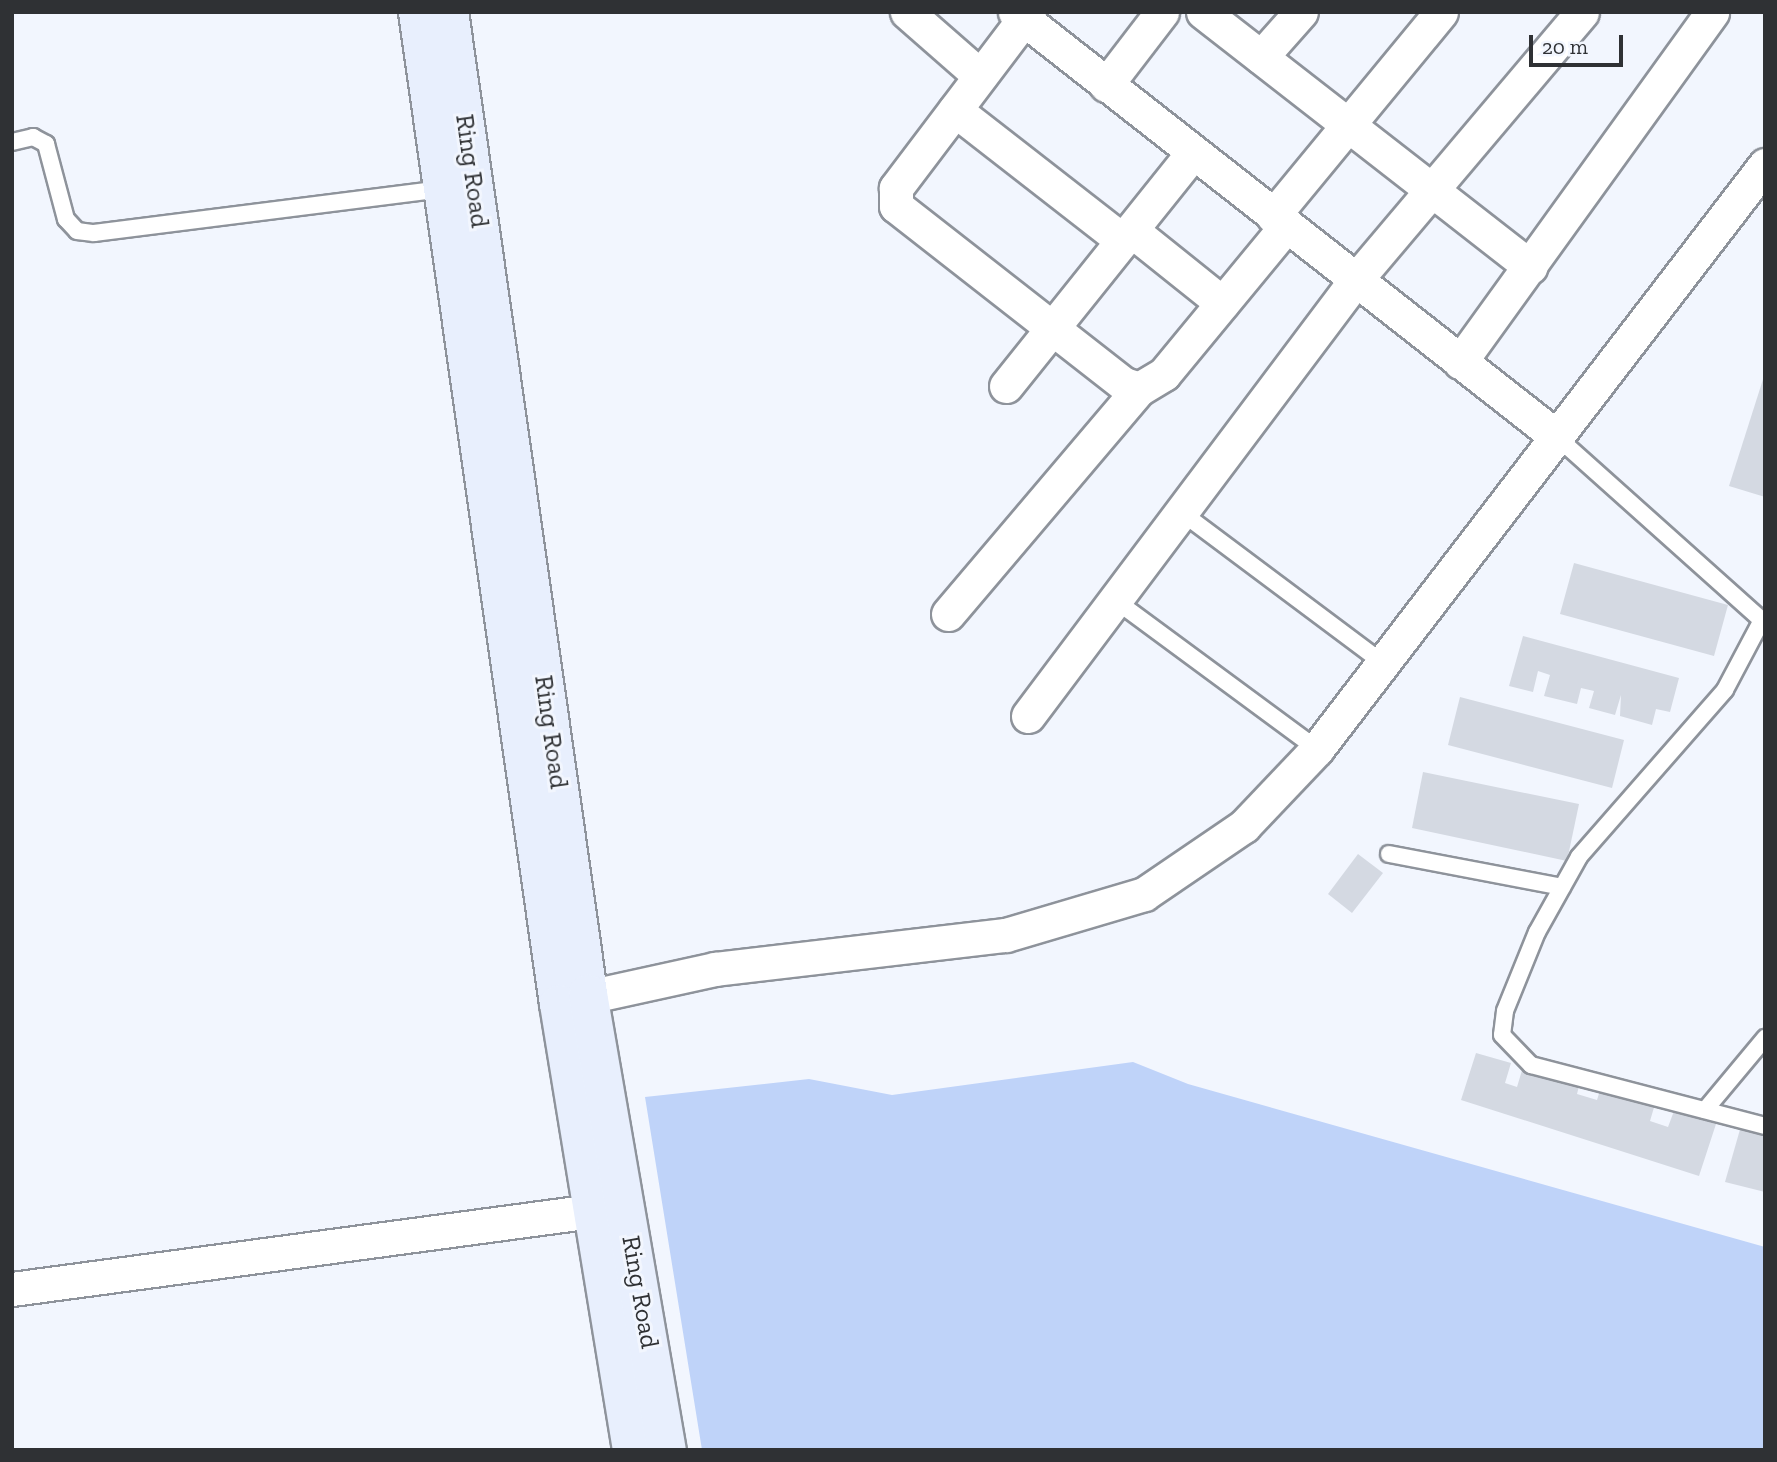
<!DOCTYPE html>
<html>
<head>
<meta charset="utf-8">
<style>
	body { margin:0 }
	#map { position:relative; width:1777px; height:1462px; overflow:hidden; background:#f2f6fe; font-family:"Zilla Slab",serif }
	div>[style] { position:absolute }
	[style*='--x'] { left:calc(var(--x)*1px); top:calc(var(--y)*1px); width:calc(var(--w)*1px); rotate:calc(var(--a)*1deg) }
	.green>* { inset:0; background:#bfd3f9 }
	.building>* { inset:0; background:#d4d9e2 }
	.roads { filter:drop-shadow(2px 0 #8e939b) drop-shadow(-2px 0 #8e939b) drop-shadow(0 2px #8e939b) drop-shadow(0 -2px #8e939b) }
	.lane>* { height:16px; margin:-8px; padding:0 8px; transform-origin:8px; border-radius:8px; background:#fff }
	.street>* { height:33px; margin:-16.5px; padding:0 16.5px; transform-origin:16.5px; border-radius:16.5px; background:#fff }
	.secondary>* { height:38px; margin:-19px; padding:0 19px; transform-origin:19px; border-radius:19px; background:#e8effd }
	span { translate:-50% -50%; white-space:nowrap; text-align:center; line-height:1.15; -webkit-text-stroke:6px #f2f6fe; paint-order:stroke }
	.street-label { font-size:26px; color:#2f3134 }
	.frame { position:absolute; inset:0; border:14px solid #2f3134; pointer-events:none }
	.scale { position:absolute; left:1529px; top:35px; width:94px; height:32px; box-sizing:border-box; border:4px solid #2f3134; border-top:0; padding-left:9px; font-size:21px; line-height:24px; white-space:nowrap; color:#2f3134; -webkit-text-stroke:5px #f2f6fe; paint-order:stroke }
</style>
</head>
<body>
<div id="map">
	<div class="green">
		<div style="clip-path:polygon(1133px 1062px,1188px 1084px,1765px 1247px,1765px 1450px,702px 1450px,645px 1097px,809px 1079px,892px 1095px)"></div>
	</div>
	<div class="building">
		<div style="clip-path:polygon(1765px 373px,1765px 497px,1729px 486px)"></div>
		<div style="clip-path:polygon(1574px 563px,1728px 605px,1714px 656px,1560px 614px)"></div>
		<div style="clip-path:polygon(1523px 636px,1679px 678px,1670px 712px,1656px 709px,1652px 725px,1620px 716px,1621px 695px,1615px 715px,1589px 708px,1594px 691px,1581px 688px,1577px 704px,1544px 696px,1550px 675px,1538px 671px,1533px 692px,1509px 686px)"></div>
		<div style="clip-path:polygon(1460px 697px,1624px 740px,1612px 788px,1448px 745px)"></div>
		<div style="clip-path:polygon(1423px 772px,1579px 804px,1567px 861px,1412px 828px)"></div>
		<div style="clip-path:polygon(1358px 854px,1383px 873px,1352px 913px,1328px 894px)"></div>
		<div style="clip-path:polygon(1476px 1053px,1511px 1063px,1505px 1083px,1517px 1087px,1523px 1067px,1579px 1086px,1577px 1094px,1597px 1100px,1601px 1087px,1655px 1104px,1650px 1121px,1668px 1127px,1674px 1111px,1716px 1124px,1699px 1176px,1461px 1100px)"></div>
		<div style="clip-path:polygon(1741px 1126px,1765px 1133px,1765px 1192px,1725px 1182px)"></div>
	</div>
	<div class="roads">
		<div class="lane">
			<div style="--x:12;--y:142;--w:22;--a:-13"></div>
			<div style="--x:33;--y:137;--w:15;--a:28"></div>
			<div style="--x:46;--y:144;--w:78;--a:75.1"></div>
			<div style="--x:66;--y:219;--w:16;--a:47"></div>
			<div style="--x:77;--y:231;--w:17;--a:7"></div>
			<div style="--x:94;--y:233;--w:353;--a:-7.2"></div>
			<div style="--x:1557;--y:437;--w:279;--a:41.8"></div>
			<div style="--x:1181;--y:512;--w:252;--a:36.8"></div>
			<div style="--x:1115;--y:600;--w:251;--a:36.4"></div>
			<div style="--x:1762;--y:620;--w:79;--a:117.9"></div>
			<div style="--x:1725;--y:690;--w:222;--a:131.2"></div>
			<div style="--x:1579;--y:857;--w:86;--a:119.2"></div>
			<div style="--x:1537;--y:932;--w:85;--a:112.1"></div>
			<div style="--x:1505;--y:1011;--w:24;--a:97"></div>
			<div style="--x:1502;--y:1035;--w:42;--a:46"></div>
			<div style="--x:1531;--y:1065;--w:242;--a:14.6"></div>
			<div style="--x:1389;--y:854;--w:176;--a:10.8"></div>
			<div style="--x:1705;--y:1110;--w:94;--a:-50.2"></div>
		</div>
		<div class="street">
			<div style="--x:907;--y:12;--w:97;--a:41.2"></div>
			<div style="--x:1015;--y:12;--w:689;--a:38.1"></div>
			<div style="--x:1029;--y:12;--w:221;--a:127.1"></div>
			<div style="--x:896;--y:188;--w:18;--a:90"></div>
			<div style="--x:896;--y:206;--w:289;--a:38"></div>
			<div style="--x:1124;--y:384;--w:16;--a:18"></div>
			<div style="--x:1139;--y:389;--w:29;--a:-31"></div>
			<div style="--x:1164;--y:374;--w:190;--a:-50.5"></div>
			<div style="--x:1203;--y:12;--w:415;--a:37.9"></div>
			<div style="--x:1261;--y:57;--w:60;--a:-48.4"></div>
			<div style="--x:1106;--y:85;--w:92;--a:-52.5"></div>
			<div style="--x:955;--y:110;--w:212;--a:37.9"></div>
			<div style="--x:1273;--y:216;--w:264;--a:-50.5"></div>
			<div style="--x:1131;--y:230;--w:117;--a:38.7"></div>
			<div style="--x:1460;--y:362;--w:431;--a:-54.2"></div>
			<div style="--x:1006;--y:386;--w:299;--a:-51.3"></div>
			<div style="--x:948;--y:614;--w:295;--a:-49.7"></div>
			<div style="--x:1028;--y:716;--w:543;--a:-53.09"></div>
			<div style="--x:1354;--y:282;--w:353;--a:-49.8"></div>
			<div style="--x:564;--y:1002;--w:155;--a:-12.3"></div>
			<div style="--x:715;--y:969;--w:293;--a:-6.7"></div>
			<div style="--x:1006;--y:935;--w:144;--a:-16.5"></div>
			<div style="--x:1144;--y:894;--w:121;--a:-34.2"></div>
			<div style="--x:1244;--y:826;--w:106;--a:-46.5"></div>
			<div style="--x:1317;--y:749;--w:736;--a:-52.51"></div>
			<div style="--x:12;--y:1289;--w:585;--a:-7.66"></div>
		</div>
		<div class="secondary">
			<div style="--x:418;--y:12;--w:1002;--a:81.91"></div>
			<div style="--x:559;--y:1004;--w:452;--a:80.7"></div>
			<div style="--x:449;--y:12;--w:992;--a:81.94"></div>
			<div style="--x:588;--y:994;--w:463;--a:80.2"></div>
		</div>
	</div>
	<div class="street-label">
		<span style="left:472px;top:171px;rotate:82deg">Ring Road</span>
		<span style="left:551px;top:732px;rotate:82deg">Ring Road</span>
		<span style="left:640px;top:1292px;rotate:80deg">Ring Road</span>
	</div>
	<div class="frame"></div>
	<div class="scale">20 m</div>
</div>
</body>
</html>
